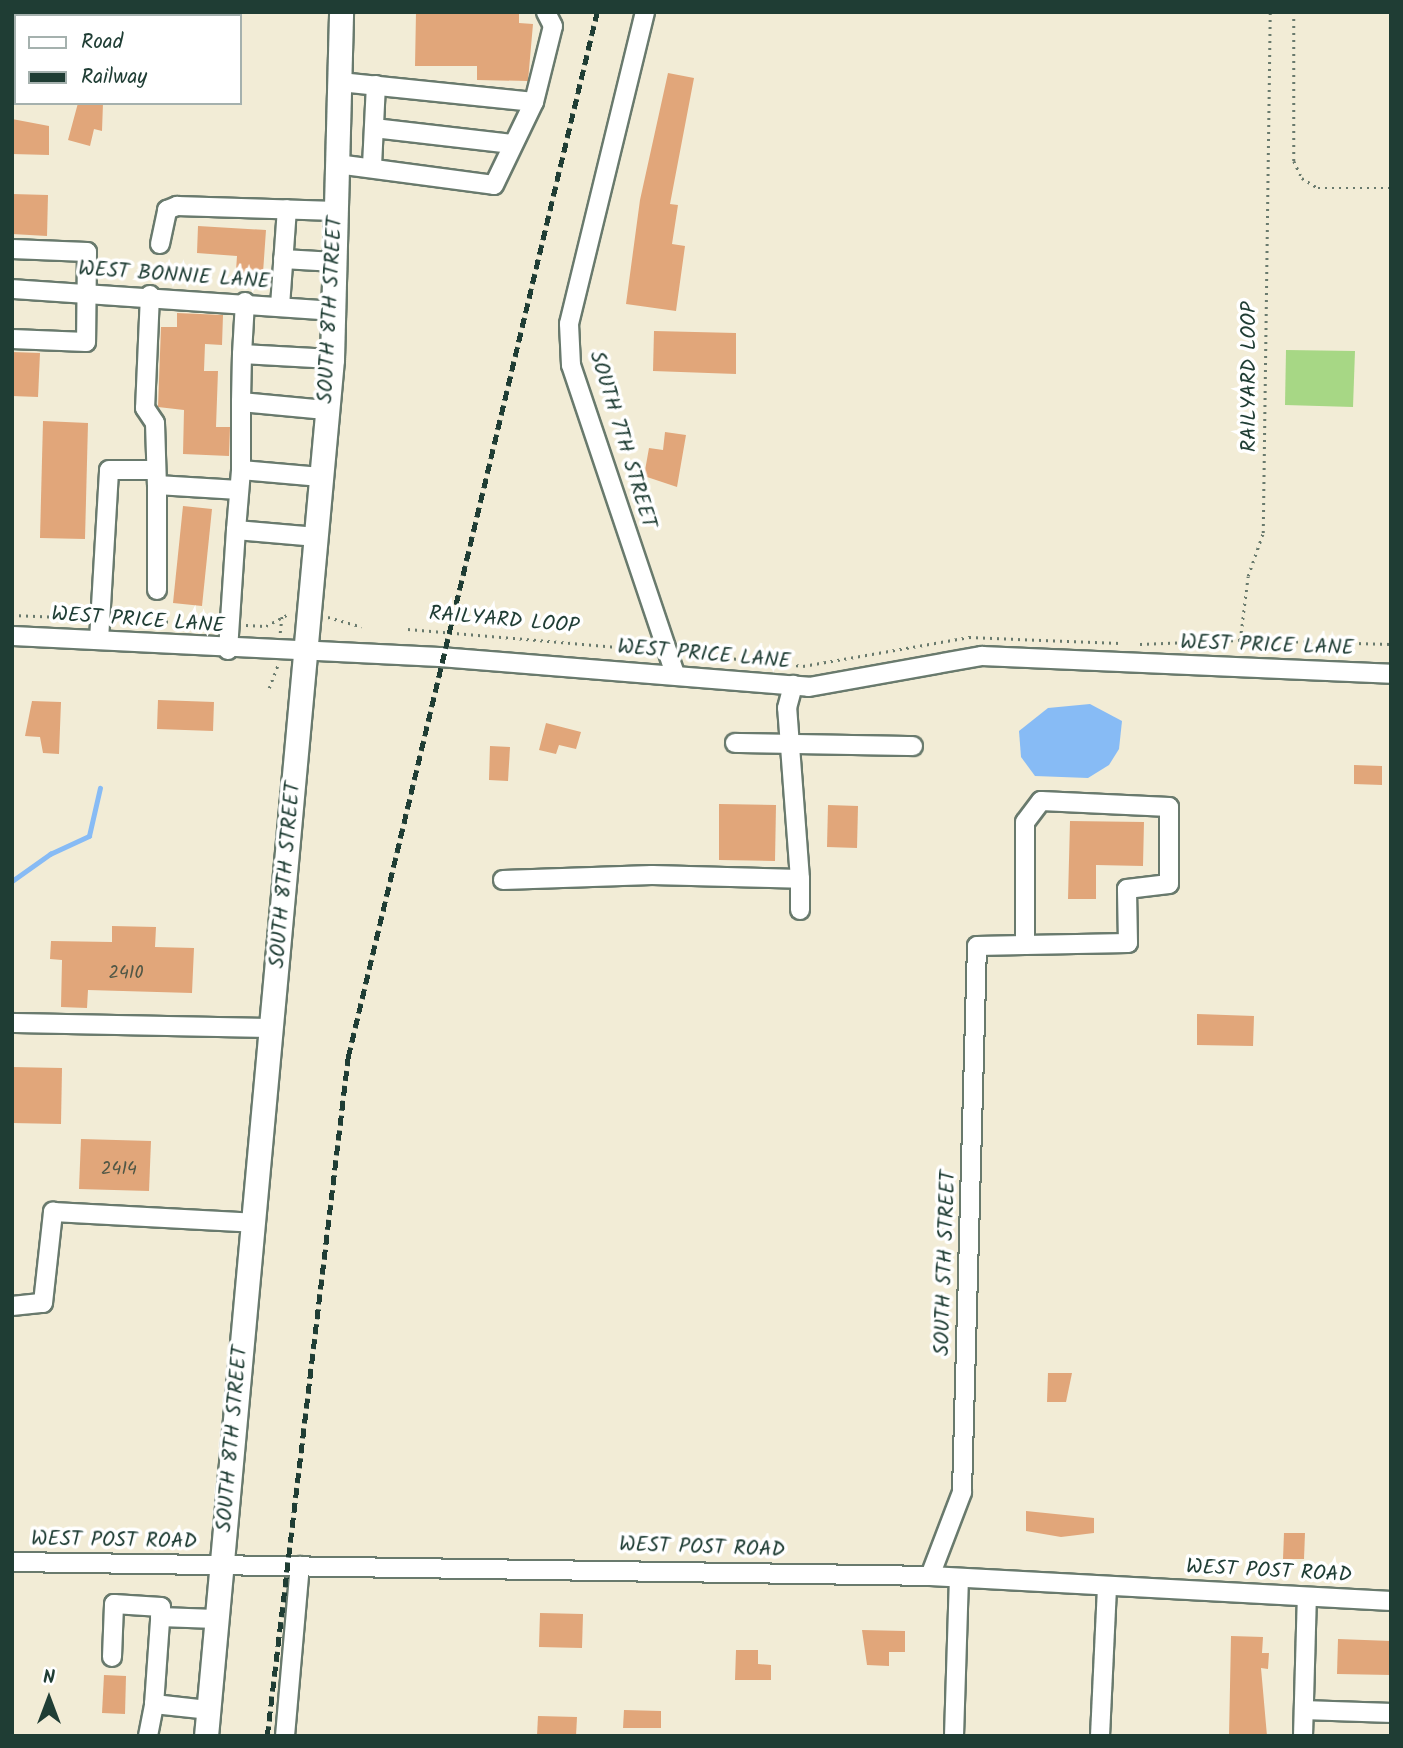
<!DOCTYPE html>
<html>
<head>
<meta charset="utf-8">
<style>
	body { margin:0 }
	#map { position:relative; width:1403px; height:1748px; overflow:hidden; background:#f2ecd6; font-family:Kalam,sans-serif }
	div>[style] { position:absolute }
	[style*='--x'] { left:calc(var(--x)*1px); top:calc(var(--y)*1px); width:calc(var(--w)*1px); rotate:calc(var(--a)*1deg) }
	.green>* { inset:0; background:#a7d785 }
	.water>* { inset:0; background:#87bbf5 }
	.stream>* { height:4.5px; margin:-2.25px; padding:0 2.25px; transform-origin:2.25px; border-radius:2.25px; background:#87bbf5 }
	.building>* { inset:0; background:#e1a67a }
	.path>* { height:2.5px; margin-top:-1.25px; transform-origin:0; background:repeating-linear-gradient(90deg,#697a6d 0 2px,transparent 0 7px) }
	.roads { filter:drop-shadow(2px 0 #697a6d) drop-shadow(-2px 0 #697a6d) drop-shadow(0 2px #697a6d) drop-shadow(0 -2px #697a6d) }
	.minor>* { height:18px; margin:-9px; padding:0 9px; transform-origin:9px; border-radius:9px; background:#fff }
	.major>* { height:23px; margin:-11.5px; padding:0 11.5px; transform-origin:11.5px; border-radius:11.5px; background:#fff }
	.rail>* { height:4.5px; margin-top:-2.25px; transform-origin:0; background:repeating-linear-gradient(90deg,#1f3d34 0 10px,transparent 0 15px) }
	span { translate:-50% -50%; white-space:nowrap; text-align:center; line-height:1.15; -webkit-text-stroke:7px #fff; paint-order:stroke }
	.number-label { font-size:18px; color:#505746 }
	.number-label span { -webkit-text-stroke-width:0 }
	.street-label { font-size:21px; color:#1f3d34 }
	.frame { position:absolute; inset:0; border:14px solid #1f3d34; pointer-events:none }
	.legend { position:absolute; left:14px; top:14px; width:228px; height:91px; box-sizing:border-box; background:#fff; border:2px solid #a5b1ae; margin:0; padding:9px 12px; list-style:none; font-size:21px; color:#1f3d34 }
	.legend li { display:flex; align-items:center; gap:14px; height:35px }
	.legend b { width:35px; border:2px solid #a5b1ae }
	.north { position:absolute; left:14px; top:1664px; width:70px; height:70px; -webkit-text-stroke:5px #fff; paint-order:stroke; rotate:0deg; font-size:19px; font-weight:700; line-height:28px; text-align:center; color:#1f3d34 }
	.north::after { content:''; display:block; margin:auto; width:24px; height:32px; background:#1f3d34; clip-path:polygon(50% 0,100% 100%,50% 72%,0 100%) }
</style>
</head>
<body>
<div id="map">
	<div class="green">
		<div style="clip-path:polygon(1286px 350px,1355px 351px,1353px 407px,1285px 405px)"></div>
	</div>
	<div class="water">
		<div style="clip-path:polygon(1090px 704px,1122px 721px,1119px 749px,1109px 765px,1088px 778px,1035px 776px,1021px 757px,1019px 731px,1048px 708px)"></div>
	</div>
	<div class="stream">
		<div style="--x:12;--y:881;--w:47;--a:-35.4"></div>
		<div style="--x:50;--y:854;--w:43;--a:-24.8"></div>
		<div style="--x:89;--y:836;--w:49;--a:-77.1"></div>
	</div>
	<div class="building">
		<div style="clip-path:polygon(416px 12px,519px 12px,519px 23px,533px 24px,528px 81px,477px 80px,477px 66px,415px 66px)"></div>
		<div style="clip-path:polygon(668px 73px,694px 78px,670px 204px,678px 205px,672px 244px,685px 246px,676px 311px,626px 304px,640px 200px)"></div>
		<div style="clip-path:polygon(78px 103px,103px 103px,102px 131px,94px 129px,90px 146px,68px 140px)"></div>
		<div style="clip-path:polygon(12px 119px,49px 126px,49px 155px,12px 154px)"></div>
		<div style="clip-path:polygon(12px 194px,48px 195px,47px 236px,12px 234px)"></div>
		<div style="clip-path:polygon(198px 226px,266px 230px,262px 287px,235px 285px,237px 256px,197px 253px)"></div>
		<div style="clip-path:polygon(177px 313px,223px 315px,222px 345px,205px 344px,204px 371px,218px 371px,216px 427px,230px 427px,229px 456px,183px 454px,184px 410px,158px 407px,161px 327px,177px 327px)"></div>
		<div style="clip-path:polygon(654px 331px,736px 333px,736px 374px,653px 371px)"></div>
		<div style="clip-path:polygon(12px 352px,40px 353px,38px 397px,12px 396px)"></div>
		<div style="clip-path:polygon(43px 421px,88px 423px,85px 539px,40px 538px)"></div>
		<div style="clip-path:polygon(665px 432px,686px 435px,677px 487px,644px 476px,649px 448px,663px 450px)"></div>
		<div style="clip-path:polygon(183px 506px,212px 509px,202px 606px,173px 603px)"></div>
		<div style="clip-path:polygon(158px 700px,214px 702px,213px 731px,157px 729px)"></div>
		<div style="clip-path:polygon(32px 701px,61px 702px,59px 754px,43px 753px,40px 737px,25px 736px)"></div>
		<div style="clip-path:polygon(546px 723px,581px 732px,576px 749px,559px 745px,556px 754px,539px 750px)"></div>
		<div style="clip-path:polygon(490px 746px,510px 747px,508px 781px,489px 780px)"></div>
		<div style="clip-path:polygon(1354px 765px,1382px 766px,1382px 785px,1354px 784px)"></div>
		<div style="clip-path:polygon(719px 804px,776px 805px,775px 861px,719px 860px)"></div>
		<div style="clip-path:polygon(828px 805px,858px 806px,857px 848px,827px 847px)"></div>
		<div style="clip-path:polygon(1070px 821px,1144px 822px,1143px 866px,1096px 865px,1096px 899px,1068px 899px)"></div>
		<div style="clip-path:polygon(112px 926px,156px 927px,155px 947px,194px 948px,192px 993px,88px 990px,87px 1008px,61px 1007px,62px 960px,50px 959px,51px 941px,112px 942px)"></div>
		<div style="clip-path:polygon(1197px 1014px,1254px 1016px,1253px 1046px,1197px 1045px)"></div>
		<div style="clip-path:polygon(12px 1067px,62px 1068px,61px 1124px,12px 1123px)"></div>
		<div style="clip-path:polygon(81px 1139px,151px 1141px,149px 1191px,79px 1189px)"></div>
		<div style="clip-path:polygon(1048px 1373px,1072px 1373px,1066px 1402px,1047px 1402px)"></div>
		<div style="clip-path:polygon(1026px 1511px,1094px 1518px,1094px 1533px,1061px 1537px,1026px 1531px)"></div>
		<div style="clip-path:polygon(1284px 1533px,1305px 1533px,1304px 1559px,1283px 1559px)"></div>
		<div style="clip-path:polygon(540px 1613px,583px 1614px,582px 1648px,539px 1647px)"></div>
		<div style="clip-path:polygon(862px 1630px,905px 1631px,905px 1652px,889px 1652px,889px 1666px,867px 1665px)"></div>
		<div style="clip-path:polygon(1231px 1636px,1263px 1637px,1262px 1653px,1269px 1653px,1268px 1669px,1261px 1668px,1267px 1736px,1229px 1736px)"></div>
		<div style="clip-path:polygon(1338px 1639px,1391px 1641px,1391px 1675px,1337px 1674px)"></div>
		<div style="clip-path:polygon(736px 1650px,758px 1650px,758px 1664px,771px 1665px,771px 1680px,735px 1680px)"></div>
		<div style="clip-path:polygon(104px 1675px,126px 1676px,125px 1714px,102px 1713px)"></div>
		<div style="clip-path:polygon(624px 1710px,661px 1711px,661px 1728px,623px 1728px)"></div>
		<div style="clip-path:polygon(538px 1716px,577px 1717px,576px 1736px,537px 1736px)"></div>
	</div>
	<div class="path">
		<div style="--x:1294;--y:12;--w:149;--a:90"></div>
		<div style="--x:1294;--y:161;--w:19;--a:65"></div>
		<div style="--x:1302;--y:178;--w:19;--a:32"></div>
		<div style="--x:1318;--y:188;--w:73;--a:0"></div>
		<div style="--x:12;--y:615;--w:74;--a:2.3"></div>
		<div style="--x:328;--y:617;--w:35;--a:16"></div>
		<div style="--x:117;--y:619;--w:98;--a:2.9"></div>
		<div style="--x:246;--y:625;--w:20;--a:3"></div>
		<div style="--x:266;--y:626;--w:27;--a:-28"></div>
		<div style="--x:408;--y:629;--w:233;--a:4.9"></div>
		<div style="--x:280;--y:633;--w:18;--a:-84"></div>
		<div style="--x:1240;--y:640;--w:151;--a:1.5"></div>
		<div style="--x:1140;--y:644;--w:100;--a:-2.3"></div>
		<div style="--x:1240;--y:640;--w:64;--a:-82.9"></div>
		<div style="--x:1248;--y:576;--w:46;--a:-70.8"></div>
		<div style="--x:1263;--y:533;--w:521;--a:-89.23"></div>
		<div style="--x:692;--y:654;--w:112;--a:6.2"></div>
		<div style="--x:803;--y:666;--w:169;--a:-9.9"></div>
		<div style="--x:969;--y:637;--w:151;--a:2.3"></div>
		<div style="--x:269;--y:688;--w:26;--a:-69"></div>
	</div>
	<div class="roads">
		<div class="minor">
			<div style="--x:645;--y:12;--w:321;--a:103.7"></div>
			<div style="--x:569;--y:324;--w:41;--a:87.2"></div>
			<div style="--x:571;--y:365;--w:326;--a:71.4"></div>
			<div style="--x:12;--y:68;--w:4;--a:0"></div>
			<div style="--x:340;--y:82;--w:195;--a:5.9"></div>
			<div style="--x:374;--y:128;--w:139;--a:6.6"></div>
			<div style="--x:337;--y:164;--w:158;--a:7.6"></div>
			<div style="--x:494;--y:185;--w:92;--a:-64.3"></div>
			<div style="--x:534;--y:102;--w:78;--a:-76"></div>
			<div style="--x:553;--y:26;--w:16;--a:-117"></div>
			<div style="--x:372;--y:166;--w:81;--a:-87.2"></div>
			<div style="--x:160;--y:244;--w:35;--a:-78"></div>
			<div style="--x:167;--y:210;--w:11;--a:-22"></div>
			<div style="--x:177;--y:206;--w:159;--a:1.8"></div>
			<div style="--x:12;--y:249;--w:75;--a:2.3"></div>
			<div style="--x:87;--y:252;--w:90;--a:90.6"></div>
			<div style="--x:86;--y:342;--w:74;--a:-177.7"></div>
			<div style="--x:283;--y:259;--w:52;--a:3.3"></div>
			<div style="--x:12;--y:289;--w:322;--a:3.9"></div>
			<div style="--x:150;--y:295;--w:113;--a:92.5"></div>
			<div style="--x:145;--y:408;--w:18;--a:56"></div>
			<div style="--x:155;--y:423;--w:62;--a:88.2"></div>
			<div style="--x:157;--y:485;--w:82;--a:3.5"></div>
			<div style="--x:245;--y:302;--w:52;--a:93.3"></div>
			<div style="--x:242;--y:354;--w:90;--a:3.2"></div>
			<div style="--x:280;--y:306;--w:97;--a:-85.9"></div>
			<div style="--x:242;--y:354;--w:48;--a:91.2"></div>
			<div style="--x:241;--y:402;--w:85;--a:5.4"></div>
			<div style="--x:241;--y:402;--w:68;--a:90"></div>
			<div style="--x:157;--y:485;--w:105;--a:90"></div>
			<div style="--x:236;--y:530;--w:60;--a:-85.2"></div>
			<div style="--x:241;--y:470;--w:80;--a:5"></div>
			<div style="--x:12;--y:636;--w:429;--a:2.8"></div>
			<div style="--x:440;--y:657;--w:370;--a:4.6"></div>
			<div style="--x:809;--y:687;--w:176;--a:-10.2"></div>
			<div style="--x:982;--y:656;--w:409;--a:2.5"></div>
			<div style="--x:99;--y:640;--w:170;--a:-86.6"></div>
			<div style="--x:109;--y:470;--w:47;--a:0"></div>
			<div style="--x:228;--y:650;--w:120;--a:-86.2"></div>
			<div style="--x:236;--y:530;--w:81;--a:4.9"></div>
			<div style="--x:735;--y:743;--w:178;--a:1"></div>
			<div style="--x:800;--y:879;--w:31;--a:90"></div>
			<div style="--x:503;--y:880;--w:149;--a:-1.9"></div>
			<div style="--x:652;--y:875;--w:148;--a:1.5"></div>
			<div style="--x:800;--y:879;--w:171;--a:-94.3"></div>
			<div style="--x:787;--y:708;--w:24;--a:-75"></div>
			<div style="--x:12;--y:1023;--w:260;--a:1.1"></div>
			<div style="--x:12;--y:1306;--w:31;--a:-6"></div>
			<div style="--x:43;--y:1303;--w:92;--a:-83.7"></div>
			<div style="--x:53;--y:1212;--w:201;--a:3.1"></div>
			<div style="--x:12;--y:1562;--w:918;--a:0.87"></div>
			<div style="--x:930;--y:1576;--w:462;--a:3.1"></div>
			<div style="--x:930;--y:1576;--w:90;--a:-69.1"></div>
			<div style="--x:962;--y:1492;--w:546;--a:-88.43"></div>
			<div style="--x:977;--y:946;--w:48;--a:-1.2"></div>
			<div style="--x:1025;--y:945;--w:103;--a:-1.1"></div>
			<div style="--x:1128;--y:943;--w:54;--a:-91.1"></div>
			<div style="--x:1127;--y:889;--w:42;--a:-6.8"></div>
			<div style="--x:1169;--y:884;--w:77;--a:-90"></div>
			<div style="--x:1169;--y:807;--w:128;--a:-177.3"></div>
			<div style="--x:1041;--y:801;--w:26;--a:127"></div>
			<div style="--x:1025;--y:822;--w:123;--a:90"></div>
			<div style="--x:160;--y:1617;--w:56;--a:2"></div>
			<div style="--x:112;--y:1657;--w:53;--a:-87.8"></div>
			<div style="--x:114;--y:1604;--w:47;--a:3.7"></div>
			<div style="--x:161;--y:1607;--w:97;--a:94.1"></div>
			<div style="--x:154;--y:1704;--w:54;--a:6.3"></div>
			<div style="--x:1304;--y:1710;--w:87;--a:2"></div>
			<div style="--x:148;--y:1736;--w:33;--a:-79"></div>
			<div style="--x:285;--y:1736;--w:171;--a:-85"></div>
			<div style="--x:954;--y:1736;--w:158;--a:-88.2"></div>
			<div style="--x:1100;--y:1736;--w:150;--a:-87.3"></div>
			<div style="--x:1303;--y:1736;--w:139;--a:-88.4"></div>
		</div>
		<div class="major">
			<div style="--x:206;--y:1736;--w:1383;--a:-84.77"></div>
			<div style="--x:332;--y:359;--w:347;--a:-88.5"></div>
		</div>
	</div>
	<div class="rail">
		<div style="--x:267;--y:1736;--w:684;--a:-83.2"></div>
		<div style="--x:348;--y:1057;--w:1074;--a:-76.6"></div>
	</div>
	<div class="number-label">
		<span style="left:126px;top:974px">2410</span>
		<span style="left:119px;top:1170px">2414</span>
	</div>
	<div class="street-label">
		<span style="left:174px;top:276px;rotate:4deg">WEST BONNIE LANE</span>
		<span style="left:331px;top:310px;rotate:-87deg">SOUTH 8TH STREET</span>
		<span style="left:1250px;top:377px;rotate:-90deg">RAILYARD LOOP</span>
		<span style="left:622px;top:440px;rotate:73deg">SOUTH 7TH STREET</span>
		<span style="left:138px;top:621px;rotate:4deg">WEST PRICE LANE</span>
		<span style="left:504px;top:621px;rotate:5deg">RAILYARD LOOP</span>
		<span style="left:1267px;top:646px;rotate:2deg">WEST PRICE LANE</span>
		<span style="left:704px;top:655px;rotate:5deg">WEST PRICE LANE</span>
		<span style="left:286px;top:875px;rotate:-85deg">SOUTH 8TH STREET</span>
		<span style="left:946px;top:1263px;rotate:-88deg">SOUTH 5TH STREET</span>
		<span style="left:233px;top:1439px;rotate:-85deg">SOUTH 8TH STREET</span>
		<span style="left:114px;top:1541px;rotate:1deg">WEST POST ROAD</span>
		<span style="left:702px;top:1548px;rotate:2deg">WEST POST ROAD</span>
		<span style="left:1269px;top:1572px;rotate:3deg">WEST POST ROAD</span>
	</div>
	<div class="frame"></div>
	<ul class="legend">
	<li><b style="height:9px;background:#fff"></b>Road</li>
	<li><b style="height:9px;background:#1f3d34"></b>Railway</li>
	</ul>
	<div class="north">N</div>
</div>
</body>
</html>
